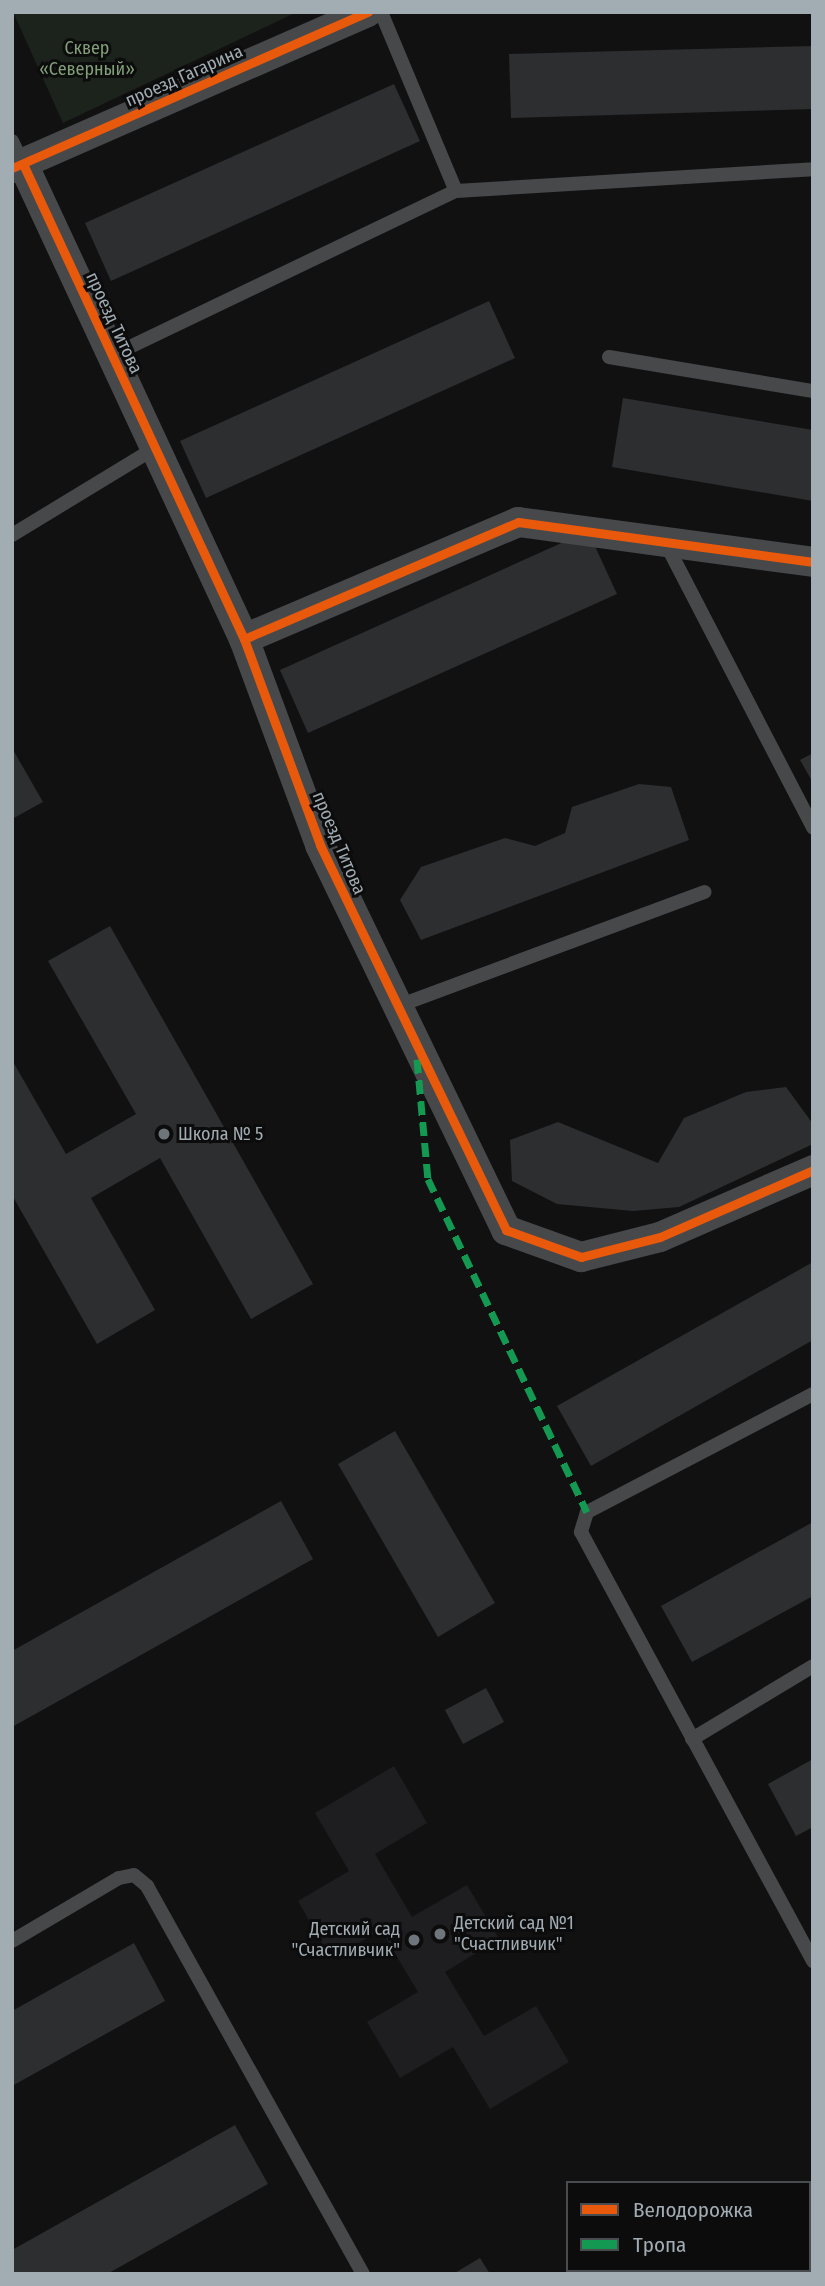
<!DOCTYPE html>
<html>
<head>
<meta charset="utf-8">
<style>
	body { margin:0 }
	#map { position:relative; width:825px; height:2286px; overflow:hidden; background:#111112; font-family:"Fira Sans Condensed",sans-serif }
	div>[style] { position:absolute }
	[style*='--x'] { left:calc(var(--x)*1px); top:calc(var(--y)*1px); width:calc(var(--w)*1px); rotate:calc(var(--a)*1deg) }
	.built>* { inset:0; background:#1e1e20 }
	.green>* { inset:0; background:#1c221c }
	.building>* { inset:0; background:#2d2e30 }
	.lane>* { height:14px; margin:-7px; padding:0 7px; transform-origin:7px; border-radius:7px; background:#46484a }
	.street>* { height:30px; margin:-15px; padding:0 15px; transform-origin:15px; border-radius:15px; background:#46484a }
	.quiet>* { height:7px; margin-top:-3.5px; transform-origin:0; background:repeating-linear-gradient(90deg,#139951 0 14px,transparent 0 21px) }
	.cycleway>* { height:9px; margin:-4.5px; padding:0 4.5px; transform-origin:4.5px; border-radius:4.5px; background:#e8590c }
	.dots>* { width:19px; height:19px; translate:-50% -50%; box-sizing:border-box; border:4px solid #0c0c0d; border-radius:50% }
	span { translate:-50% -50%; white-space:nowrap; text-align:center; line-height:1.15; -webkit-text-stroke:6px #0c0c0d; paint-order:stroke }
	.park-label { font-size:18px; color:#819f78 }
	.street-label { font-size:18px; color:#a2acb3 }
	.poi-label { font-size:18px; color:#a2acb3 }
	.left { translate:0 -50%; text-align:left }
	.right { translate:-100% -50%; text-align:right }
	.frame { position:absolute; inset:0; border:14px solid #a2acb3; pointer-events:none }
	.legend { position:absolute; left:566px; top:2181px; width:245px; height:91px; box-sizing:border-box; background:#0c0c0d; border:2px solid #484c4f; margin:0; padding:9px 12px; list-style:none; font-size:21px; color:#a2acb3 }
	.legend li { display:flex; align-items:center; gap:14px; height:35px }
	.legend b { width:35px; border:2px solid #484c4f }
</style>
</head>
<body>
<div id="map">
	<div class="built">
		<div style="clip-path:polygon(394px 1766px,427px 1823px,375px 1854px,412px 1917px,467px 1885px,499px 1939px,445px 1972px,484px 2036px,536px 2006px,569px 2062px,490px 2109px,453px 2047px,400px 2078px,367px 2022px,418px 1992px,381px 1930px,331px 1959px,298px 1901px,349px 1871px,315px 1813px)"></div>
	</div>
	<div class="green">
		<div style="clip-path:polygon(13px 12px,297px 12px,63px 123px)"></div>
	</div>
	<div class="building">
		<div style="clip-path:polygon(813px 46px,813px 109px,511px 118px,509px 54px)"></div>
		<div style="clip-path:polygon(394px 84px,420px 141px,111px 281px,85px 223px)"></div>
		<div style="clip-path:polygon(489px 301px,515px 358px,206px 498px,180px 441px)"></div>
		<div style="clip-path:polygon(623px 398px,813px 430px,813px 501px,612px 467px)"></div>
		<div style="clip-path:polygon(588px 531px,617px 594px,308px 733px,280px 670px)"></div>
		<div style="clip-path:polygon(12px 748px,43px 802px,12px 819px)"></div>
		<div style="clip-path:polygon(813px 753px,813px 783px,800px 760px)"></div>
		<div style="clip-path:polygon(639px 784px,671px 787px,689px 840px,421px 940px,400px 900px,421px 867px,505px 838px,535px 846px,565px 833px,572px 807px)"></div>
		<div style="clip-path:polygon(110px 926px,313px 1284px,251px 1319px,160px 1158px,91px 1198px,155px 1310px,97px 1344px,12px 1195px,12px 1060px,66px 1154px,136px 1114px,48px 961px)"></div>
		<div style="clip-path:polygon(786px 1087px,813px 1124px,813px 1144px,679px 1207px,633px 1211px,557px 1204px,512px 1181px,510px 1140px,558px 1122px,658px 1163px,684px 1118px,746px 1092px)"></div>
		<div style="clip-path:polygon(813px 1262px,813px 1340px,591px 1466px,557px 1406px)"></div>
		<div style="clip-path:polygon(395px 1431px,495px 1603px,438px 1637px,338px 1464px)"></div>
		<div style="clip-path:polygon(281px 1501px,313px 1559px,12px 1727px,12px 1651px)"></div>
		<div style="clip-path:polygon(813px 1522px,813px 1596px,692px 1662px,661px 1606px)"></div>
		<div style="clip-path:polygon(486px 1688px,504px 1722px,463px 1744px,445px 1710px)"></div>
		<div style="clip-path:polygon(813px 1759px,813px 1827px,796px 1836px,768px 1784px)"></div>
		<div style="clip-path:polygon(134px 1943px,165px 2001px,12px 2086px,12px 2011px)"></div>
		<div style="clip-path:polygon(235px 2125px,268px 2184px,107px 2274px,12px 2274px,12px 2250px)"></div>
		<div style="clip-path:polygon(480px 2258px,490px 2274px,453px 2274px)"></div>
	</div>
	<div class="lane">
		<div style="--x:381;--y:12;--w:194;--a:67.3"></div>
		<div style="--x:12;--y:141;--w:25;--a:64"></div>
		<div style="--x:111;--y:356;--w:382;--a:-25.6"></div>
		<div style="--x:456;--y:191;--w:358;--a:-3.5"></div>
		<div style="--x:609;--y:357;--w:207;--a:9.5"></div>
		<div style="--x:12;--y:535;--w:167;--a:-31.3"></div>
		<div style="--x:665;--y:542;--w:322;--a:62.6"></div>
		<div style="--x:398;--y:1006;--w:327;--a:-20.4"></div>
		<div style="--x:813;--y:1394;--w:255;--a:152.4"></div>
		<div style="--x:587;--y:1512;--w:21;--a:107"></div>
		<div style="--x:581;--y:1532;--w:488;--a:61.6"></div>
		<div style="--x:692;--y:1739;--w:141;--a:-31.1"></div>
		<div style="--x:12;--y:1941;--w:124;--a:-30.5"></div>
		<div style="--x:119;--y:1878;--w:15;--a:-11"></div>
		<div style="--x:134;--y:1875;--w:17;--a:40"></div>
		<div style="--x:147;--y:1886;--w:444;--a:60.9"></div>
		<div style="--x:809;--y:2235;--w:4;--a:-14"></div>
		<div style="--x:740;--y:2274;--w:7;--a:-34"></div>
	</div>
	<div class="street">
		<div style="--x:23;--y:164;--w:524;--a:65.05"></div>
		<div style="--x:244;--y:639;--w:220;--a:69.7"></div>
		<div style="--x:320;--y:845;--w:428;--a:64.2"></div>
		<div style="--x:506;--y:1230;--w:80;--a:19.8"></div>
		<div style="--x:581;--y:1257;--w:81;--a:-14.2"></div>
		<div style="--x:660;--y:1237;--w:167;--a:-23.6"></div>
		<div style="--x:12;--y:168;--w:389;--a:-23.7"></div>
		<div style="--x:244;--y:639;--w:298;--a:-23.1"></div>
		<div style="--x:518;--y:522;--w:298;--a:7.7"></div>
	</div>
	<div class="quiet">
		<div style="--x:417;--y:1059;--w:121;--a:84.8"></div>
		<div style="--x:428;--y:1179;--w:369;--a:64.5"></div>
	</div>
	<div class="cycleway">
		<div style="--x:23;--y:164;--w:524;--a:65.05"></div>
		<div style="--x:244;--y:639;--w:220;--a:69.7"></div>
		<div style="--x:320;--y:845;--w:428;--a:64.2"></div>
		<div style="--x:506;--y:1230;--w:80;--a:19.8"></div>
		<div style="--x:581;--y:1257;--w:81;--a:-14.2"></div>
		<div style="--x:660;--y:1237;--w:167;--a:-23.6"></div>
		<div style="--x:12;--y:168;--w:389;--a:-23.7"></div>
		<div style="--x:244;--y:639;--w:298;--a:-23.1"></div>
		<div style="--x:518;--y:522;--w:298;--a:7.7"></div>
	</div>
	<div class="dots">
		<div style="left:164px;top:1134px;background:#6f767b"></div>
		<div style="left:440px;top:1934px;background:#6f767b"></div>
		<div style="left:414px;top:1940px;background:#6f767b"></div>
	</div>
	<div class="park-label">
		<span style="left:87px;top:59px">Сквер<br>«Северный»</span>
	</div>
	<div class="street-label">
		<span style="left:184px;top:76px;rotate:-24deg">проезд Гагарина</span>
		<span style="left:114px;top:323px;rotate:65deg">проезд Титова</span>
		<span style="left:339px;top:843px;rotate:67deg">проезд Титова</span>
	</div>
	<div class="poi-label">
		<span class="left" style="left:178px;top:1134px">Школа № 5</span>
		<span class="left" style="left:454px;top:1934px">Детский сад №1<br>"Счастливчик"</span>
		<span class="right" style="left:400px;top:1940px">Детский сад<br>"Счастливчик"</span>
	</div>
	<div class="frame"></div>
	<ul class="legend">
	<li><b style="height:9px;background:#e8590c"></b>Велодорожка</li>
	<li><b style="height:9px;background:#139951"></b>Тропа</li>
	</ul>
</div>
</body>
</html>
